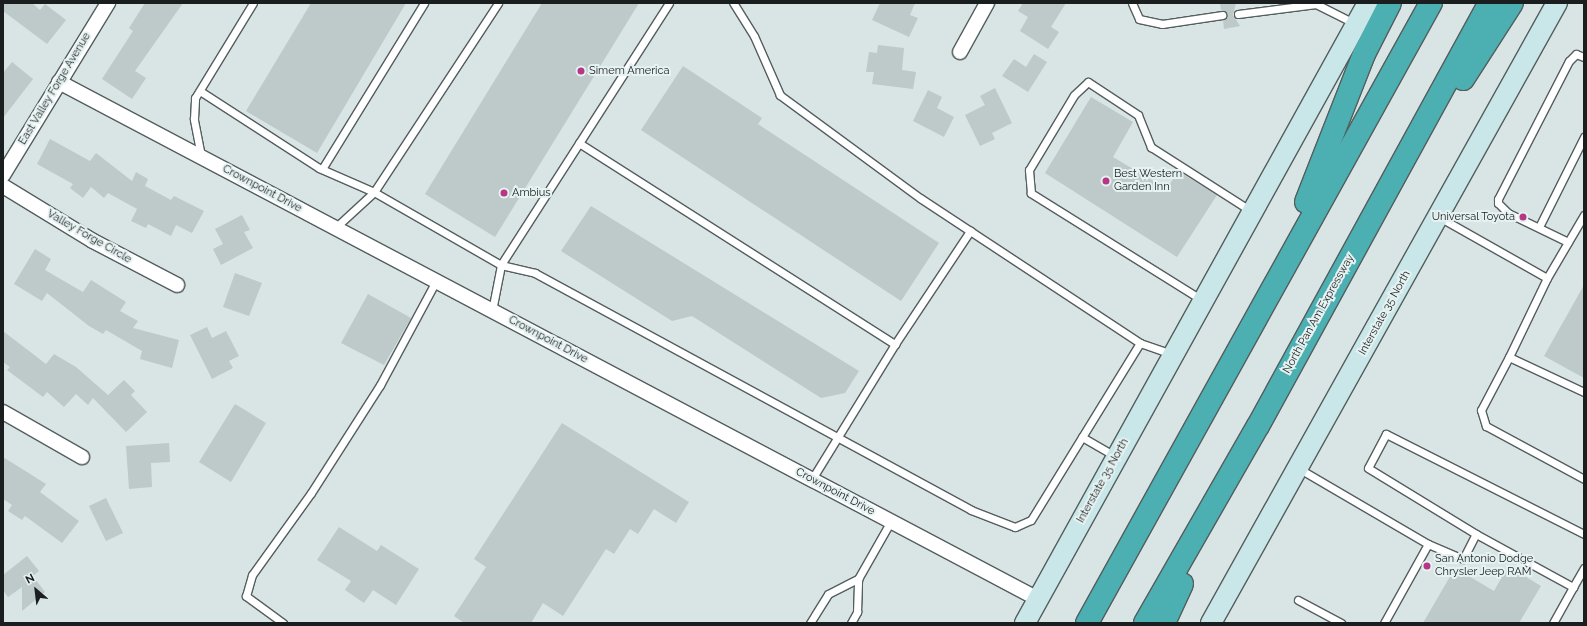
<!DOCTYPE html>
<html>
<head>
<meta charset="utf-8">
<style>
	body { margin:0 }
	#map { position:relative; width:1587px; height:626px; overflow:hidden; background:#d9e4e4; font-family:Raleway,sans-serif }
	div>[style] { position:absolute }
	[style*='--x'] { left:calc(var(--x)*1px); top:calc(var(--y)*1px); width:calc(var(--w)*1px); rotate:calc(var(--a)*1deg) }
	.building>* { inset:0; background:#bec9c9 }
	.roads { filter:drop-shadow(1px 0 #545e5e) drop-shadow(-1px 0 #545e5e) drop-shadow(0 1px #545e5e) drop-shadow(0 -1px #545e5e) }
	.service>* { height:7px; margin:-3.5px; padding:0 3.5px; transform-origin:3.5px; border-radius:3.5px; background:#fff }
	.minor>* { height:14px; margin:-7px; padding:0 7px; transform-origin:7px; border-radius:7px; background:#fff }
	.secondary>* { height:20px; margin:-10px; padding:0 10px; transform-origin:10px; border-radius:10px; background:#c9e7e8 }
	.motorway>* { height:22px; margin:-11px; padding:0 11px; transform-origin:11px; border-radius:11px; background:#4cafb1 }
	.dots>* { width:11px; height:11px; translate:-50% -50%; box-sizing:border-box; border:2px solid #e6f1f1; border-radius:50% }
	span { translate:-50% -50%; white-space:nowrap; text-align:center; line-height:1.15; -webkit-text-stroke:4px #e6f1f1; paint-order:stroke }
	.poi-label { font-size:11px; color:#1a1e1e }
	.left { translate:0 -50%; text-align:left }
	.right { translate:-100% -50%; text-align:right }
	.street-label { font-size:11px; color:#1a1e1e }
	.frame { position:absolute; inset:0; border:4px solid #1a1e1e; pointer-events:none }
	.north { position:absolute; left:16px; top:570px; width:40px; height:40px; -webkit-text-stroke:3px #e6f1f1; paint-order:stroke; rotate:332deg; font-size:11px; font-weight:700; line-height:16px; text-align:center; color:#1a1e1e }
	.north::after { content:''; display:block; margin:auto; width:14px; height:18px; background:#1a1e1e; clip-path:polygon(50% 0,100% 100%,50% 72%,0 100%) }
</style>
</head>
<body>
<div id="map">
	<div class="building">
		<div style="clip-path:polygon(3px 3px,32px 3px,40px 10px,45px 4px,66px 20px,47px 44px,3px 11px)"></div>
		<div style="clip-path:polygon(145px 3px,183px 3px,135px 71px,146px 78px,132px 99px,102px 79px,133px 31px,129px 28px)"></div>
		<div style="clip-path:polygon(311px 3px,406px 3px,317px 153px,246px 111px)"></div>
		<div style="clip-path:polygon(542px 3px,639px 3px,495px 237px,425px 194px)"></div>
		<div style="clip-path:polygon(880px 3px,915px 3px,910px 15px,918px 18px,909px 37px,872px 20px)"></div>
		<div style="clip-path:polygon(1023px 3px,1066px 3px,1051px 27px,1059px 32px,1048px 49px,1020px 31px,1028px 17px,1018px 11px)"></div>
		<div style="clip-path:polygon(1220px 3px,1236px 3px,1233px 15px,1240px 26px,1224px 29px,1223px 20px,1227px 14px,1221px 10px)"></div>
		<div style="clip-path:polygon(878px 45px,904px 48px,902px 70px,916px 72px,913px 89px,872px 84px,874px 72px,866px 72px,869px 52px,877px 53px)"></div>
		<div style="clip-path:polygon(1034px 54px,1047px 62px,1028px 92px,1002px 76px,1014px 59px,1026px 67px)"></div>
		<div style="clip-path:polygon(12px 62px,33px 79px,3px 118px,3px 73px)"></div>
		<div style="clip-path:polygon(683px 66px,762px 118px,758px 124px,939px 243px,901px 301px,641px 130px)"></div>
		<div style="clip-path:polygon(995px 88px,1012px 123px,992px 133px,995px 139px,980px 146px,965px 115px,985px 105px,980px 96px)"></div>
		<div style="clip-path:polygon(928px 90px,942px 97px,937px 108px,954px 117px,944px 137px,913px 121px)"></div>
		<div style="clip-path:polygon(1091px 97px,1133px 122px,1113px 157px,1167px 189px,1178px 171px,1217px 195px,1177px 257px,1045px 173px)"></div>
		<div style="clip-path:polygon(50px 139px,90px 161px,96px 153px,132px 181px,136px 172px,148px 179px,145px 186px,171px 200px,174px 196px,204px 211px,192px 233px,176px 225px,171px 236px,148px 224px,146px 228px,131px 221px,137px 209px,108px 193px,104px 198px,91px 187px,83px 198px,70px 188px,73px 184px,37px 164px)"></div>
		<div style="clip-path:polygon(591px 206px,859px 371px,845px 393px,821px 398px,692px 316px,672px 321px,561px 251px)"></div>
		<div style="clip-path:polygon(242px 215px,250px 230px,244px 232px,253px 248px,221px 265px,213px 249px,223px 244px,215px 229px)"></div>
		<div style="clip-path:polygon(35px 249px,51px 259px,45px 270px,69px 284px,83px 292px,91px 280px,126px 302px,120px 311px,138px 321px,133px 328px,179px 340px,172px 368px,140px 359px,142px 351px,106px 330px,103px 334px,89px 326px,47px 293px,42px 301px,14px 284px)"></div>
		<div style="clip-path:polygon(235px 273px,262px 283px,249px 316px,223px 307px)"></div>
		<div style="clip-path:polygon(1584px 285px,1584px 378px,1544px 356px)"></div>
		<div style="clip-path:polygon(368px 294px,411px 318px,384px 365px,341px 343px)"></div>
		<div style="clip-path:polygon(207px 327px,212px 338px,226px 331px,239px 356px,229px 361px,233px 368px,212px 379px,190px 335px)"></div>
		<div style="clip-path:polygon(3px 331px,46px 364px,54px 354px,76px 367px,108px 395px,124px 380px,135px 391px,131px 395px,147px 412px,126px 432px,93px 398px,88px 405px,76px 394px,64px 407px,47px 392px,43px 397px,7px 370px,10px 367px,3px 362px)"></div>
		<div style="clip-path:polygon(235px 404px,266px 423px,231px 482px,199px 462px)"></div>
		<div style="clip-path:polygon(562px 423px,689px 502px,676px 523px,654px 509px,638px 534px,630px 529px,614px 554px,606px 549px,563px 616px,543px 603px,531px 623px,464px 623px,454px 616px,486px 567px,474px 559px)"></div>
		<div style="clip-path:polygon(169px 443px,170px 462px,151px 463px,152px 487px,129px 489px,126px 446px)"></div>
		<div style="clip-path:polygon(3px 457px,46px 484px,40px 492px,79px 521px,62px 543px,25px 516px,22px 520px,8px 511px,12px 505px,3px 499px)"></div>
		<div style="clip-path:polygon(106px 498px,123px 533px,106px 541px,89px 506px)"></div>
		<div style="clip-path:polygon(339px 527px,377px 551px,381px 545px,419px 569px,396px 605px,373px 590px,364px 603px,345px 590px,351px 581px,317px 560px)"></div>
		<div style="clip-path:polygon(27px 556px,39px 571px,33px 576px,45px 592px,22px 611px,22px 587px,8px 597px,3px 590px,3px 575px)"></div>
		<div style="clip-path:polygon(1508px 566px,1541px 586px,1519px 623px,1423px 623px,1455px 568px,1494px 591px)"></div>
	</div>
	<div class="roads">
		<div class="service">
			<div style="--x:669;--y:3;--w:311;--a:122.7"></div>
			<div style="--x:501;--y:265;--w:35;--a:13"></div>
			<div style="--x:535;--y:273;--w:496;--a:28.5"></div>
			<div style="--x:971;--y:510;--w:47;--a:21.1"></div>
			<div style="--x:1015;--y:527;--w:17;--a:-24"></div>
			<div style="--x:1031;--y:520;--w:208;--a:-58.4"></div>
			<div style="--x:1140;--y:343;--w:263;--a:-146.6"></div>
			<div style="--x:920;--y:198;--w:174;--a:-143.7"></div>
			<div style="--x:780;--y:95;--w:64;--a:-113.8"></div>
			<div style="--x:754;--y:36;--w:39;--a:-122"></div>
			<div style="--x:1132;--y:3;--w:17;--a:66"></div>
			<div style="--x:1139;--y:19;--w:24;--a:12"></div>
			<div style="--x:1162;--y:24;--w:61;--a:-8.5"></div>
			<div style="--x:1238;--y:14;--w:79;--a:-7.3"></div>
			<div style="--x:1316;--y:4;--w:42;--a:26.6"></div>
			<div style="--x:200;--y:91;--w:142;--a:32.9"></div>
			<div style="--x:319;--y:168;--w:60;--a:23.6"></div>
			<div style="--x:374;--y:192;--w:226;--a:-56.7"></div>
			<div style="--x:579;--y:143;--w:375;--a:32.5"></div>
			<div style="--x:895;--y:344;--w:158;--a:121.6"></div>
			<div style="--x:201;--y:156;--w:38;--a:-101"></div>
			<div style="--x:194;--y:119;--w:21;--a:-87"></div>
			<div style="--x:195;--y:98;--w:111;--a:-58.6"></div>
			<div style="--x:322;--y:169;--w:195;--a:-58.4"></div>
			<div style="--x:1439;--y:217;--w:124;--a:29.5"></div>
			<div style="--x:1547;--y:278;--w:88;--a:115.7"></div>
			<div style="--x:1509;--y:357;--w:83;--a:25"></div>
			<div style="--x:1539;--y:227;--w:101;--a:-63.4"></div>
			<div style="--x:335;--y:228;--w:53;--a:-42.7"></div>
			<div style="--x:374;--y:192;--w:146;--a:29.9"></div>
			<div style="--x:501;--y:265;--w:47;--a:101.1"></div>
			<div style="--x:1568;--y:242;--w:67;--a:-154.2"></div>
			<div style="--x:1508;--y:213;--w:14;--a:-135"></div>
			<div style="--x:1498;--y:203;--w:4;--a:-90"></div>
			<div style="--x:1498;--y:199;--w:155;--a:-62.8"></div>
			<div style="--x:1569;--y:61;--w:10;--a:-45"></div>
			<div style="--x:1576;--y:54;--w:9;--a:21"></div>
			<div style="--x:1547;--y:278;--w:73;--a:-59.6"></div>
			<div style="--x:1202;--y:300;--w:202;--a:-148"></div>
			<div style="--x:1031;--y:193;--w:23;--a:-95"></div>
			<div style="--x:1029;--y:170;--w:87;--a:-59"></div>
			<div style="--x:1074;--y:95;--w:19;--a:-43"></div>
			<div style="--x:1088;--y:82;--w:60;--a:33.4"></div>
			<div style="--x:1138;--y:115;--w:35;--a:68"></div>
			<div style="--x:1151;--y:147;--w:119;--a:32.6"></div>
			<div style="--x:1140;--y:343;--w:34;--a:19"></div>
			<div style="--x:895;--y:344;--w:136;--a:-56.4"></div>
			<div style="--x:1509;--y:357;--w:60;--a:117.8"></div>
			<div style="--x:1481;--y:410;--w:17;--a:73"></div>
			<div style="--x:1486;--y:426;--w:111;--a:28.4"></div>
			<div style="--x:1082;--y:437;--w:39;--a:30"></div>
			<div style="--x:1298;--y:468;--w:151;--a:30.3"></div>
			<div style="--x:1428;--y:544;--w:90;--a:119.1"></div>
			<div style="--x:1584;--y:534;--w:222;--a:-153.2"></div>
			<div style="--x:1386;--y:434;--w:38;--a:118"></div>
			<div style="--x:1368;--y:468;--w:127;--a:31.4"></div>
			<div style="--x:1476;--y:534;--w:111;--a:28.7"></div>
			<div style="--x:1573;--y:587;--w:22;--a:-60"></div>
			<div style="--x:1428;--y:544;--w:38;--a:23"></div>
			<div style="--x:1463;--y:559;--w:28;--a:-63"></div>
			<div style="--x:1298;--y:600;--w:49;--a:28.1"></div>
			<div style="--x:283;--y:623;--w:46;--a:-143.9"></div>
			<div style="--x:246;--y:596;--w:22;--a:-74"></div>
			<div style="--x:252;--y:575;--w:101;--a:-54.3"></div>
			<div style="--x:311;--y:493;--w:128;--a:-57.4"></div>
			<div style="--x:380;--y:385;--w:118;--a:-61.7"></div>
			<div style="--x:810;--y:623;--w:34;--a:-58"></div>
			<div style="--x:828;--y:594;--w:34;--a:-27"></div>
			<div style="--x:851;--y:623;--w:13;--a:-61"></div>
			<div style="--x:857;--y:612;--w:33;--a:-88"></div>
			<div style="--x:858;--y:579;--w:67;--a:-60.4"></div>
			<div style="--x:1553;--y:623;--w:41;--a:-60.9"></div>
		</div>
		<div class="minor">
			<div style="--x:960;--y:52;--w:56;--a:-61.1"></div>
			<div style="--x:59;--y:82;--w:1107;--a:27.84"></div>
			<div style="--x:3;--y:175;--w:202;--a:-58.6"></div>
			<div style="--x:3;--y:186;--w:105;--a:31.4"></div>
			<div style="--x:93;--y:241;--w:95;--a:27.6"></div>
			<div style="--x:3;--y:412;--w:91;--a:29.7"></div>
		</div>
		<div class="secondary">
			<div style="--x:1025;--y:623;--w:709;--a:-61.05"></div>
			<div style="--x:1211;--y:623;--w:710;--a:-60.84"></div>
		</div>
		<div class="motorway">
			<div style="--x:1463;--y:79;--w:90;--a:-57.2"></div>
			<div style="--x:1306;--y:202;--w:159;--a:-68.6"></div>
			<div style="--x:1364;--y:54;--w:57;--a:-63"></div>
			<div style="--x:1087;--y:623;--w:709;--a:-60.98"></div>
			<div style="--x:1145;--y:623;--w:227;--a:-60.2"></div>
			<div style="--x:1258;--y:426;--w:482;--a:-61.3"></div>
			<div style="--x:1164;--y:623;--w:43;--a:-65.2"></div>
		</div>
	</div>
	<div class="dots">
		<div style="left:581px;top:71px;background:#b63784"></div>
		<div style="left:1106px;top:181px;background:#b63784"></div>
		<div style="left:504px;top:193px;background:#b63784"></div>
		<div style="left:1523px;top:217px;background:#b63784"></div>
		<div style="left:1427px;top:566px;background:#b63784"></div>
	</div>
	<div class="poi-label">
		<span class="left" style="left:589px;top:71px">Simem America</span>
		<span class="left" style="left:1114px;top:181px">Best Western<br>Garden Inn</span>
		<span class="left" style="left:512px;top:193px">Ambius</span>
		<span class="right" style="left:1515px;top:217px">Universal Toyota</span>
		<span class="left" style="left:1435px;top:566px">San Antonio Dodge<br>Chrysler Jeep RAM</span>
	</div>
	<div class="street-label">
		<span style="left:55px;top:89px;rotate:-59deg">East Valley Forge Avenue</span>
		<span style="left:262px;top:189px;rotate:28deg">Crownpoint Drive</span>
		<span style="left:89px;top:237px;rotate:30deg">Valley Forge Circle</span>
		<span style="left:1385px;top:313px;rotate:-61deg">Interstate 35 North</span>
		<span style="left:1319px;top:314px;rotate:-61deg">North Pan Am Expressway</span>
		<span style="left:548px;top:340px;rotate:28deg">Crownpoint Drive</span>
		<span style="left:1103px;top:481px;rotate:-61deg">Interstate 35 North</span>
		<span style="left:835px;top:492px;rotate:28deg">Crownpoint Drive</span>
	</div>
	<div class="frame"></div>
	<div class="north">N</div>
</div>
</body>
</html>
